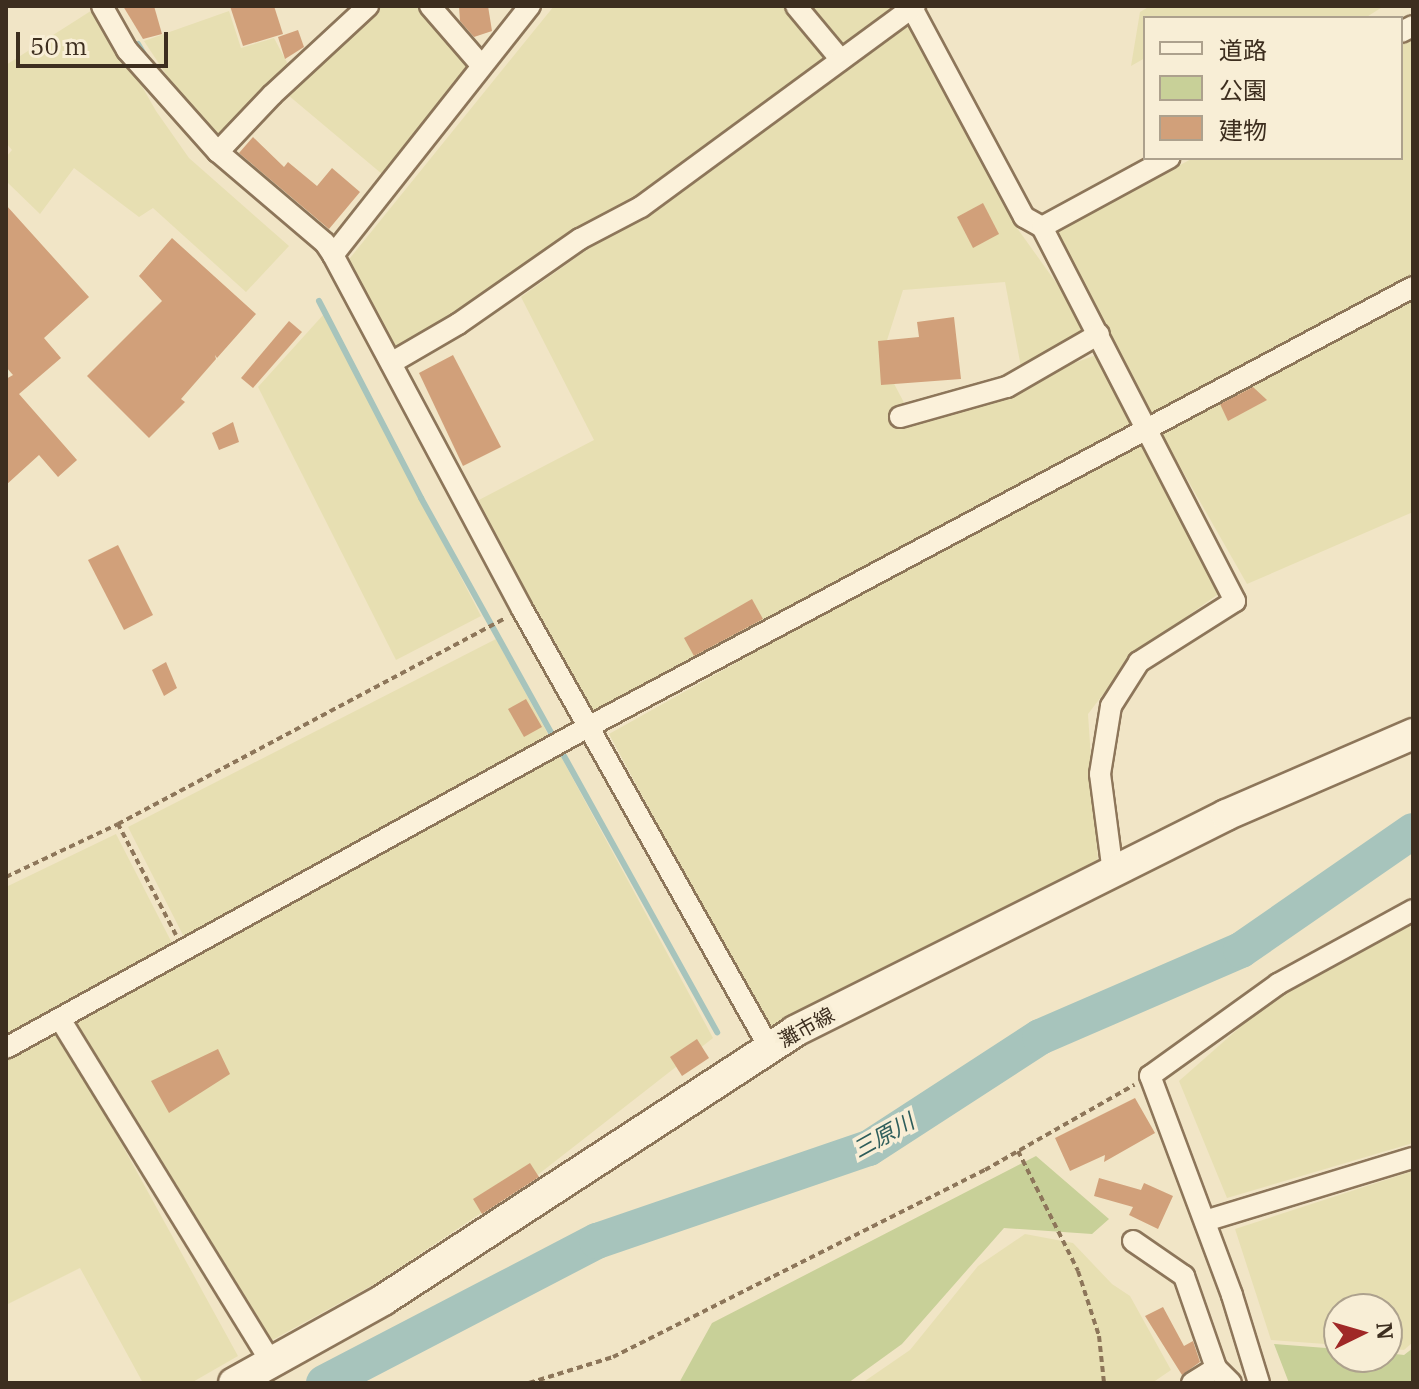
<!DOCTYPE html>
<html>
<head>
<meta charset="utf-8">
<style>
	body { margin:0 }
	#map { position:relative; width:1419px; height:1389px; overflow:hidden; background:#f1e5c6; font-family:"IBM Plex Serif","Noto Sans JP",serif }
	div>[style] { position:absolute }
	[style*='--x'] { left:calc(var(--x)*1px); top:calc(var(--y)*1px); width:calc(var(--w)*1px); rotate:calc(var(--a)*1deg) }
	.farmland>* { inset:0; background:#e7dfb2 }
	.green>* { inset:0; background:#c8d098 }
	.stream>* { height:6px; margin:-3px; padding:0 3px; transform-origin:3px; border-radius:3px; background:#a7c4bc }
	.river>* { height:36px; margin:-18px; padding:0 18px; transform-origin:18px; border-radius:18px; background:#a7c4bc }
	.building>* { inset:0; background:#d1a07a }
	.path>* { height:4px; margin-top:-2px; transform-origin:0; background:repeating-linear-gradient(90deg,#8d765a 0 6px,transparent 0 10px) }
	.roads { filter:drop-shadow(2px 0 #8d765a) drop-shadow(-2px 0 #8d765a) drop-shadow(0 2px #8d765a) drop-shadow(0 -2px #8d765a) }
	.minor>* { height:20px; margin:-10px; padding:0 10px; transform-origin:10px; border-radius:10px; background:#fbf1da }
	.secondary>* { height:30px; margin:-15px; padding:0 15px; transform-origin:15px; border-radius:15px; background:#fbf1da }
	span { translate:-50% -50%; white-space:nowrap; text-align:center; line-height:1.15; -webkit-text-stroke:7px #f8eed6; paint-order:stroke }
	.street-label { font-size:20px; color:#3d2e1f }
	.water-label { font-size:22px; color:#2d5d5b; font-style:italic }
	.frame { position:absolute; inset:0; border:8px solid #3d2e1f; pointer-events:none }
	.legend { position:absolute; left:1143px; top:16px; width:260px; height:144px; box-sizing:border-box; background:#f8eed6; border:2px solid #ada18d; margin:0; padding:10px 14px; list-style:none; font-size:24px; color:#3d2e1f }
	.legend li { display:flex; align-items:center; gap:16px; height:40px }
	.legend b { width:40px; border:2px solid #ada18d }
	.north { position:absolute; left:1323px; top:1293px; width:80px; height:80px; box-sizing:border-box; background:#f8eed6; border:2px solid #ada18d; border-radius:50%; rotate:85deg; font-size:22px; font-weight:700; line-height:32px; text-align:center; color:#3d2e1f }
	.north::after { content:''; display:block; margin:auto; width:28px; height:36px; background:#a02827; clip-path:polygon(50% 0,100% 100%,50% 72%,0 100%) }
	.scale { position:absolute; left:16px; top:32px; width:152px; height:36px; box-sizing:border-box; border:4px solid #3d2e1f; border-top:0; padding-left:10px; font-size:24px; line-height:28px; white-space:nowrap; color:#3d2e1f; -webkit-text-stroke:6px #f8eed6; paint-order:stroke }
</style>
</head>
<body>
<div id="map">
	<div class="farmland">
		<div style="clip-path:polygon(373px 6px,422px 6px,476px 67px,388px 179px,282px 90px)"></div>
		<div style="clip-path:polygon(554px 6px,898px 6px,838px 49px,841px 54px,668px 180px,398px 354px,346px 263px)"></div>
		<div style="clip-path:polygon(1150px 6px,1384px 6px,1365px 18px,1145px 18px,1145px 58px,1131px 66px,1140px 12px)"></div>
		<div style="clip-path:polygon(97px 7px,156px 111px,189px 158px,289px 246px,246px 292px,153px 208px,139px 217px,74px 168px,40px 214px,6px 181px,6px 157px,12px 150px,6px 143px,6px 65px)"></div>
		<div style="clip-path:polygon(229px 11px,241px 48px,274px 38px,291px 70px,213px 145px,144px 41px)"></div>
		<div style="clip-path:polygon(905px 21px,1017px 228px,1088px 327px,1021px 367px,1005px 282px,903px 290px,881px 359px,910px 414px,1030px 379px,1099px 354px,1132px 425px,592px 712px,477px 501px,594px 440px,521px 297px)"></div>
		<div style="clip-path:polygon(1413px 38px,1413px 278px,1152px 419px,1050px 236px,1193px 158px,1401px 158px,1401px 45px)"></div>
		<div style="clip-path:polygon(1413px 291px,1413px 512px,1247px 584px,1154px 421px)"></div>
		<div style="clip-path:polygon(324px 314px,481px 616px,396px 660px,258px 387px)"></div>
		<div style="clip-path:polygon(1141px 436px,1224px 590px,1134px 654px,1088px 714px,1098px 863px,770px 1034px,609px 734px)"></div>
		<div style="clip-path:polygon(496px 639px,549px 736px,186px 941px,128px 827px)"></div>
		<div style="clip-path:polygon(559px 753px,713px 1038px,535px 1177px,378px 1282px,256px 1349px,71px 1022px)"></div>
		<div style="clip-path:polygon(116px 834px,174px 947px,6px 1037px,6px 887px)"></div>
		<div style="clip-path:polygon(1413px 922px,1413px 1143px,1227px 1198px,1179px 1081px,1281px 991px)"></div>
		<div style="clip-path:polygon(58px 1028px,238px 1356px,191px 1383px,143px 1383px,80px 1268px,6px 1305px,6px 1056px)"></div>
		<div style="clip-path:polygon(1413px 1171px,1413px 1342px,1404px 1350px,1387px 1348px,1387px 1309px,1339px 1309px,1339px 1345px,1271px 1340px,1235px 1229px)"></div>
		<div style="clip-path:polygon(1025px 1234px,1073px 1243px,1112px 1284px,1130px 1296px,1171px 1370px,1152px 1383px,862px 1383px,910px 1350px,978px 1266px)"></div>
	</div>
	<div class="green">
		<div style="clip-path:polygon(1036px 1156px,1109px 1219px,1092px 1234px,1004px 1228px,902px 1344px,848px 1383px,679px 1383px,712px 1323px)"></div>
		<div style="clip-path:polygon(1274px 1344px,1339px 1349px,1339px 1357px,1387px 1357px,1387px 1353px,1404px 1355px,1413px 1348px,1413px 1383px,1289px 1383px)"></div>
	</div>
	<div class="stream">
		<div style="--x:138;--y:44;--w:16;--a:60"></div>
		<div style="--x:319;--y:301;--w:222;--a:62.6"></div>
		<div style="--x:421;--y:498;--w:611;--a:61"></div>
	</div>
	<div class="river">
		<div style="--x:324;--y:1383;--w:308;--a:-27.5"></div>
		<div style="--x:597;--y:1241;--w:287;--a:-18.9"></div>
		<div style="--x:869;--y:1148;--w:204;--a:-33"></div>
		<div style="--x:1040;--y:1037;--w:219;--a:-23.4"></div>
		<div style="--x:1241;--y:950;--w:209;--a:-34.7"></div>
	</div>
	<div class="building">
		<div style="clip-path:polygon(123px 6px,154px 6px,162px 34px,143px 39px)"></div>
		<div style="clip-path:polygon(230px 6px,274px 6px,283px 34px,243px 46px)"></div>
		<div style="clip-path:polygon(459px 6px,488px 6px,492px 31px,474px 37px,460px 21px)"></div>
		<div style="clip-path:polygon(298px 30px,304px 47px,285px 59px,278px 37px)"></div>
		<div style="clip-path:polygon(253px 137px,284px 167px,288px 162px,317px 186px,332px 168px,360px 192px,329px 229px,239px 153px)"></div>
		<div style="clip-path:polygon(983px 203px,999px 234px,973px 248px,957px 217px)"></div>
		<div style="clip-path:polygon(6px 205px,89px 297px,44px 338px,61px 358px,19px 394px,77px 460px,58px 477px,39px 455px,6px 485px,6px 379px,13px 375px,6px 367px)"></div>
		<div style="clip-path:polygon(172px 238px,256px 314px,217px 358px,215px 355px,216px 359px,181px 399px,185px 402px,149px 438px,87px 376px,162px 301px,139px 276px)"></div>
		<div style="clip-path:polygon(954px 317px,961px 379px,881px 385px,878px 341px,919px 337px,917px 322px)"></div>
		<div style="clip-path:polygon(289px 321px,302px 332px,253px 388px,241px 378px)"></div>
		<div style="clip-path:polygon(453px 355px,501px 447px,463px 466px,419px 373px)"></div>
		<div style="clip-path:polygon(1253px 387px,1267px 400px,1228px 421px,1220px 404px)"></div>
		<div style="clip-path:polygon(233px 422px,239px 442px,219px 450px,212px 433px)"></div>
		<div style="clip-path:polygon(118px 545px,153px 615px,124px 630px,88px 560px)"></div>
		<div style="clip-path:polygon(752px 599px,763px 619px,694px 656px,684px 638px)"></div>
		<div style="clip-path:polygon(166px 662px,177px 688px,164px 696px,152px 670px)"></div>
		<div style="clip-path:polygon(526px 699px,542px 727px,524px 737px,508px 709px)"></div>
		<div style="clip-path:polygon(697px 1039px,709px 1058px,682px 1076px,670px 1057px)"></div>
		<div style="clip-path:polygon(218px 1049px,230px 1074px,169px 1113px,151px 1081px)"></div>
		<div style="clip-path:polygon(1135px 1098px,1155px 1133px,1104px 1162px,1105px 1155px,1070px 1171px,1055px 1138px)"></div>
		<div style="clip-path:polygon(530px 1163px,539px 1177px,482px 1214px,473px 1199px)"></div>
		<div style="clip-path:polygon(1099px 1178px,1141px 1190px,1144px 1183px,1173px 1196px,1158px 1229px,1129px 1215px,1133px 1207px,1094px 1196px)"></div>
		<div style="clip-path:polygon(1163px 1307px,1184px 1346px,1193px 1341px,1200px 1362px,1182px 1375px,1145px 1316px)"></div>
	</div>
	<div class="path">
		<div style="--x:6;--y:877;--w:124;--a:-25.3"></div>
		<div style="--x:176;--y:935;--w:125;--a:-117.6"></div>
		<div style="--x:118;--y:824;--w:439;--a:-28"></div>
		<div style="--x:1018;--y:1151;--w:134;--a:63.4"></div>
		<div style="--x:1078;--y:1271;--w:68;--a:72.1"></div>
		<div style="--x:1099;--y:1336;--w:47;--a:83.9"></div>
		<div style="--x:529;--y:1383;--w:88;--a:-17.2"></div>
		<div style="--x:613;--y:1357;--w:416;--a:-26.7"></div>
		<div style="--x:985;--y:1170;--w:172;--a:-29.7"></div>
	</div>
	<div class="roads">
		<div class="minor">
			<div style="--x:102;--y:6;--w:51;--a:60.4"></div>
			<div style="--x:127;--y:50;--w:137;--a:48.3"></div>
			<div style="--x:218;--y:152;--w:140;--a:40.4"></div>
			<div style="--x:325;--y:243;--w:14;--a:56"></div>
			<div style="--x:333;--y:255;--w:401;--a:61.9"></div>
			<div style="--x:522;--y:609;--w:503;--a:60.58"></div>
			<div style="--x:430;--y:6;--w:79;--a:49.1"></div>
			<div style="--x:796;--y:6;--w:70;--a:50.2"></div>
			<div style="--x:912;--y:8;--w:237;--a:61.8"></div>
			<div style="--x:1024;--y:217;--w:21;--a:29"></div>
			<div style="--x:1042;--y:227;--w:421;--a:62.7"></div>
			<div style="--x:1235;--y:601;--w:114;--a:147.6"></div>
			<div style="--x:1139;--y:662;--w:52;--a:122.5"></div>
			<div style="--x:1111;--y:706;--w:69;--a:99.2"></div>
			<div style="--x:1100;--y:774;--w:100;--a:82.5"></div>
			<div style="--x:1401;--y:32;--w:13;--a:-27"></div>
			<div style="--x:218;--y:152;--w:79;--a:-46.5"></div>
			<div style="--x:272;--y:95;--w:131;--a:-42.8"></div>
			<div style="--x:1042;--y:227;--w:145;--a:-28.5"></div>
			<div style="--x:333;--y:255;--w:318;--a:-51.7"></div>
			<div style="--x:391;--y:363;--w:78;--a:-30.2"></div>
			<div style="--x:458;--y:324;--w:149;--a:-34.9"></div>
			<div style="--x:580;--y:239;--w:69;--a:-27.7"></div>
			<div style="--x:641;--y:207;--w:340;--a:-36.3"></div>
			<div style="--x:900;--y:417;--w:111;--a:-15.7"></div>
			<div style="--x:1007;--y:387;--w:106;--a:-29.9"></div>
			<div style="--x:60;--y:1019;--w:405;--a:58.4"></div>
			<div style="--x:6;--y:1048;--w:665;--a:-28.88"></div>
			<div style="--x:588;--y:727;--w:935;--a:-28.07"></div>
			<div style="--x:1205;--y:1221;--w:217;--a:-16.9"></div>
			<div style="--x:1133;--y:1241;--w:62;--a:34.5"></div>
			<div style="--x:1184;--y:1276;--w:97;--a:70.8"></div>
			<div style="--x:1216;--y:1368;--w:21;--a:45"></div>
			<div style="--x:1192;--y:1383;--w:28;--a:-32"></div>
			<div style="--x:1259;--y:1383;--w:92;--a:-107.1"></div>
			<div style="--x:1232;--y:1295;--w:234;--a:-110.5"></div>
			<div style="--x:1150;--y:1076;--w:158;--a:-35.7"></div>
			<div style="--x:1278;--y:984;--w:154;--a:-28.7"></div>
		</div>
		<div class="secondary">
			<div style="--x:234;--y:1383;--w:171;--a:-29.1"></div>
			<div style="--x:383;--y:1300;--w:492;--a:-33.1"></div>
			<div style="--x:795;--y:1031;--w:482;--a:-26.6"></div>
			<div style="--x:1226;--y:815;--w:204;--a:-23.4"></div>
		</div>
	</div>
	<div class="street-label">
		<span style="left:806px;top:1027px;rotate:-29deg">灘市線</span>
	</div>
	<div class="water-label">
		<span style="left:883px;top:1135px;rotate:-29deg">三原川</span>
	</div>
	<div class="frame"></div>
	<ul class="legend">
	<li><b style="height:10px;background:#fbf1da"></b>道路</li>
	<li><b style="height:22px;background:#c8d098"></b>公園</li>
	<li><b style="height:22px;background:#d1a07a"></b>建物</li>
	</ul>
	<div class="north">N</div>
	<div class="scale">50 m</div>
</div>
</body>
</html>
